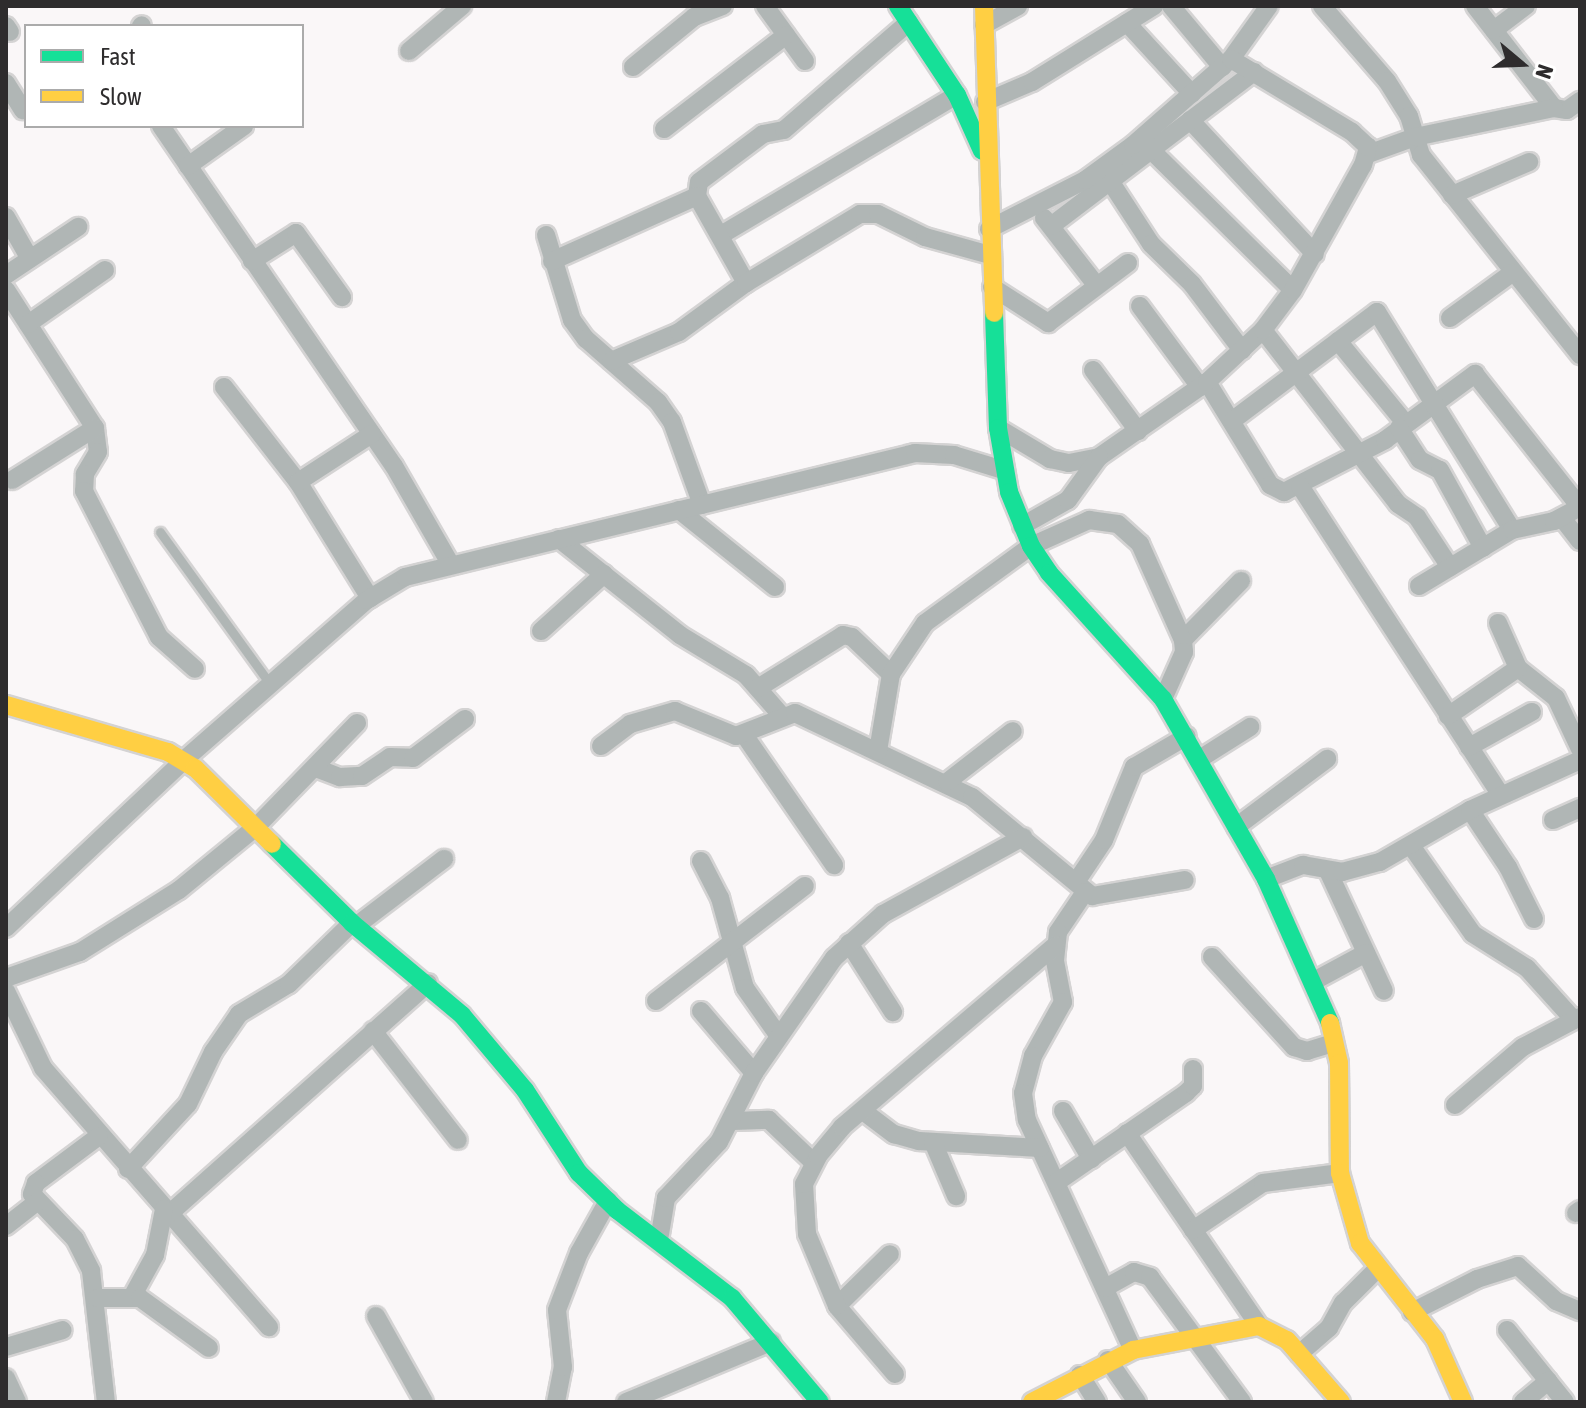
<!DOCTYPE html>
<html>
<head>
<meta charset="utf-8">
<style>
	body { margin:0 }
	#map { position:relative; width:1586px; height:1408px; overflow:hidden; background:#faf7f8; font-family:"Asap Condensed",sans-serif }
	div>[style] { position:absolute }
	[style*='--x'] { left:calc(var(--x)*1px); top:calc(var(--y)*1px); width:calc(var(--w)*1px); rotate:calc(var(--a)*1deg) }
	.roads { filter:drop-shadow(2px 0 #d4d3d3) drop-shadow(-2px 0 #d4d3d3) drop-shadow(0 2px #d4d3d3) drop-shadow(0 -2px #d4d3d3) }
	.lane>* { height:9px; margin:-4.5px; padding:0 4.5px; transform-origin:4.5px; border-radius:4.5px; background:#b0b6b5 }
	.street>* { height:18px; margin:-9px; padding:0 9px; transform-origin:9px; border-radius:9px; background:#b0b6b5 }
	.fast>* { height:18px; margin:-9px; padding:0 9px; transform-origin:9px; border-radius:9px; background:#16e098 }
	.slow>* { height:18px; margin:-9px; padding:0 9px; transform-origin:9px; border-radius:9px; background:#ffcf43 }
	span { translate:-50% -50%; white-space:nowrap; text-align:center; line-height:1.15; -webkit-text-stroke:7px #fff; paint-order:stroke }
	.frame { position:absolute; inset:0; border:8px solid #2e2c2d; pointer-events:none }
	.legend { position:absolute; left:24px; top:24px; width:280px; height:104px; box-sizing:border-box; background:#fff; border:2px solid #ababab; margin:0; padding:10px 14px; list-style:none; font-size:24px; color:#2e2c2d }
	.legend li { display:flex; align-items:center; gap:16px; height:40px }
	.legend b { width:40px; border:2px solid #ababab }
	.north { position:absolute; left:1482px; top:24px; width:80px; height:80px; -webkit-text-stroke:6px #fff; paint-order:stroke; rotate:109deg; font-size:22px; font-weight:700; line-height:32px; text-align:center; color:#2e2c2d }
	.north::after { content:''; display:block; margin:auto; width:28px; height:36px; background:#2e2c2d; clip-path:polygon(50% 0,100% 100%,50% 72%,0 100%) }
</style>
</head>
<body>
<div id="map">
	<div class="roads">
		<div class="lane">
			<div style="--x:160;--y:532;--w:188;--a:54.1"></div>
		</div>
		<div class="street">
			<div style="--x:765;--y:6;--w:68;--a:54"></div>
			<div style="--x:1171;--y:6;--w:80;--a:50.1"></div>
			<div style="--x:1322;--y:6;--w:99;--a:49.1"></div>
			<div style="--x:1387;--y:81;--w:41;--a:57.8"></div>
			<div style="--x:1409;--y:116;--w:41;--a:72.9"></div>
			<div style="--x:1421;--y:155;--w:256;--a:51.5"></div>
			<div style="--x:1475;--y:6;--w:129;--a:52.2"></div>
			<div style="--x:1554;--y:108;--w:13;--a:9"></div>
			<div style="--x:1567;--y:110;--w:16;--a:-35"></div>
			<div style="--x:1127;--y:23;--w:96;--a:47.5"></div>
			<div style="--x:984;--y:25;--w:39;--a:-29"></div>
			<div style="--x:6;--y:26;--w:7;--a:56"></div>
			<div style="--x:141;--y:26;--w:1;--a:-45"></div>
			<div style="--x:1494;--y:30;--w:40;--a:-37"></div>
			<div style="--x:409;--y:51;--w:70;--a:-40.3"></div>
			<div style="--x:633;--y:67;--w:79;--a:-39.3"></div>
			<div style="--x:694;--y:17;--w:31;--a:-21"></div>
			<div style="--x:6;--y:83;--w:32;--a:58"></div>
			<div style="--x:985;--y:102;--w:51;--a:-23.1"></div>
			<div style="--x:1032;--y:82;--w:144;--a:-31.9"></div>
			<div style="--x:1190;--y:120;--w:183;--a:47"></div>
			<div style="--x:161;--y:126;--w:412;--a:55.6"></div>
			<div style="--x:394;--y:466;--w:114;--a:60.1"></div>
			<div style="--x:664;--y:129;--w:154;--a:-37.6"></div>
			<div style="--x:1151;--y:150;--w:199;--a:44.6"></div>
			<div style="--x:1368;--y:154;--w:50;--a:-19.9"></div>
			<div style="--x:1415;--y:137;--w:142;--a:-11.8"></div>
			<div style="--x:188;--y:166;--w:69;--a:-35.5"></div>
			<div style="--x:1110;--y:181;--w:75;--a:56.9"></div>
			<div style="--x:1151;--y:244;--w:57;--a:44.3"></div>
			<div style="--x:1192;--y:284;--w:83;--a:52.9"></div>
			<div style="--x:1452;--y:195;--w:84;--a:-23.2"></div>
			<div style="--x:697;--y:196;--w:14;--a:-82"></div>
			<div style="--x:699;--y:182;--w:80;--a:-36.9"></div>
			<div style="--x:763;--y:134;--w:21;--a:-11"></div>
			<div style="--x:784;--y:130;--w:165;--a:-40.8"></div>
			<div style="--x:6;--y:217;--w:48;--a:60.3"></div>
			<div style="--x:1044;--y:218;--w:86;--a:52.1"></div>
			<div style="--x:1051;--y:226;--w:255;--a:-37.2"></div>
			<div style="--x:989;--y:229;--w:108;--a:-27"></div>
			<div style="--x:1085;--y:180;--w:59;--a:-36.1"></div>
			<div style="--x:1133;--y:145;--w:130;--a:-41.3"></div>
			<div style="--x:1231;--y:59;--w:65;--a:-54.4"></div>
			<div style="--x:546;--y:235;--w:89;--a:73"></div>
			<div style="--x:572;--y:320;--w:24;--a:54"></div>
			<div style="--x:586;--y:339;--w:96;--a:41.2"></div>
			<div style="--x:658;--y:402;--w:24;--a:55"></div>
			<div style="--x:672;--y:422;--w:88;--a:70.1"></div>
			<div style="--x:721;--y:235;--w:274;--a:-30.7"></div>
			<div style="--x:252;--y:261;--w:52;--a:-32.5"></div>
			<div style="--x:296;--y:233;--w:79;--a:54.3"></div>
			<div style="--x:552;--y:261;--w:159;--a:-24.1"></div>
			<div style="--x:697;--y:196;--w:100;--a:60.6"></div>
			<div style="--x:6;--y:275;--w:87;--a:-33.7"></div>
			<div style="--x:992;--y:287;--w:67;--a:32.7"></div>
			<div style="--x:1048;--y:323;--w:100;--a:-36.9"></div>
			<div style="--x:6;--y:290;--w:164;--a:57.2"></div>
			<div style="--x:95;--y:428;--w:24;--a:83"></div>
			<div style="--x:98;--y:452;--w:26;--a:121"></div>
			<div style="--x:85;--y:474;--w:17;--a:93"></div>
			<div style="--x:84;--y:491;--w:164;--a:62.8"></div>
			<div style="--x:159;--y:637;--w:48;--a:41.6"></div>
			<div style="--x:1140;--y:306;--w:101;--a:53.5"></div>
			<div style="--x:1450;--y:318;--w:77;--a:-36"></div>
			<div style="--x:28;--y:324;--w:94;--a:-35"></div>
			<div style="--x:1263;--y:330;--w:220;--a:52.2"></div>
			<div style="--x:1398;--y:504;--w:23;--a:34"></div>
			<div style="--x:1417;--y:517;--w:60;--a:56.6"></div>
			<div style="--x:1338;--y:341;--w:106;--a:50.7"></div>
			<div style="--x:611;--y:361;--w:74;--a:-23.1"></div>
			<div style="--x:679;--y:332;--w:83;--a:-36.2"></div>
			<div style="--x:746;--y:283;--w:133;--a:-31.2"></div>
			<div style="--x:860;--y:214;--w:18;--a:0"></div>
			<div style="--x:878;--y:214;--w:52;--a:26.1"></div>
			<div style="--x:925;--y:237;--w:67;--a:15.5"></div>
			<div style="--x:1093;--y:370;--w:76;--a:53.6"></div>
			<div style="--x:1207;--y:382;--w:121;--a:58.5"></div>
			<div style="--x:1270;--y:485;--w:16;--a:27"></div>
			<div style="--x:1284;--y:492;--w:114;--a:-27.2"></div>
			<div style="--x:1385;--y:440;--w:112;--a:-36.3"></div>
			<div style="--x:1475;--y:374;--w:169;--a:51.7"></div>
			<div style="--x:224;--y:387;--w:120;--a:52.1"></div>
			<div style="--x:298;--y:482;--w:137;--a:58.2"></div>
			<div style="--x:1233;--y:420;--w:180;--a:-36.9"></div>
			<div style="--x:1377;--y:312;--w:256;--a:58.2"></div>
			<div style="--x:998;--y:428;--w:61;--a:30.8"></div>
			<div style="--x:1050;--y:459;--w:19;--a:12"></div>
			<div style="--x:1069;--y:463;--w:31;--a:-11"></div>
			<div style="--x:1099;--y:457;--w:131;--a:-34.8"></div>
			<div style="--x:1207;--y:382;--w:76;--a:-42.9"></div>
			<div style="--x:1263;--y:330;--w:50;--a:-53.1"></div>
			<div style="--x:1293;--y:290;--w:143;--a:-60.8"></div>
			<div style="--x:1363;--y:165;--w:19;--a:-74"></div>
			<div style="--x:1368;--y:147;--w:22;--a:-137"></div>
			<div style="--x:1352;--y:132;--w:141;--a:-148.9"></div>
			<div style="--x:1399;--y:428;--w:38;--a:57"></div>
			<div style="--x:1420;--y:460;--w:22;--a:27"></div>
			<div style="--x:1440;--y:470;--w:89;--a:61.1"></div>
			<div style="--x:12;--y:480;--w:98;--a:-32.1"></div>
			<div style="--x:298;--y:482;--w:88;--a:-33"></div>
			<div style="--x:1300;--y:486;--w:369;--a:57"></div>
			<div style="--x:679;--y:510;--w:123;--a:38.7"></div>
			<div style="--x:1562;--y:518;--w:29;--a:52"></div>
			<div style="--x:1022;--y:526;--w:53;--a:-29.5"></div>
			<div style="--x:1068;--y:500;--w:53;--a:-54.2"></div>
			<div style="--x:559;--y:539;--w:154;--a:38.4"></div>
			<div style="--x:680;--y:635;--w:77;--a:31.2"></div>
			<div style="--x:746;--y:675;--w:55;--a:48.7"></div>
			<div style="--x:1419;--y:586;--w:109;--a:-31.1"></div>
			<div style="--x:1512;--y:530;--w:43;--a:-12.1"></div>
			<div style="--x:1554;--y:521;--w:30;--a:-28"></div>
			<div style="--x:1498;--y:623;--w:49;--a:66"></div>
			<div style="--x:1518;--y:668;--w:48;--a:38.3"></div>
			<div style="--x:1556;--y:698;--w:56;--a:64.8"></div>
			<div style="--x:541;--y:631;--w:85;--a:-42.1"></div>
			<div style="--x:1183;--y:640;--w:83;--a:-45.5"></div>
			<div style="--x:758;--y:688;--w:100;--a:-31.9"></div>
			<div style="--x:843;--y:635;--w:9;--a:13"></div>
			<div style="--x:852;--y:637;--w:54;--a:43.5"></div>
			<div style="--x:1448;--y:716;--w:85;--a:-34.4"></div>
			<div style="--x:745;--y:736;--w:157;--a:55.4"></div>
			<div style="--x:601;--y:746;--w:36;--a:-37"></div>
			<div style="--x:630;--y:724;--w:47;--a:-16.1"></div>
			<div style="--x:675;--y:711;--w:66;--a:22.3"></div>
			<div style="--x:736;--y:736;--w:63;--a:-21.3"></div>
			<div style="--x:795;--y:713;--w:196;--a:25.4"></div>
			<div style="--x:972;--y:797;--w:156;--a:39.5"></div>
			<div style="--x:1092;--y:896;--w:94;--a:-9.8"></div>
			<div style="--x:1469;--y:747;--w:72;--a:-29.1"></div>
			<div style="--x:878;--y:751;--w:78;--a:-80.4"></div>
			<div style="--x:891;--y:674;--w:61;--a:-56.3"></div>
			<div style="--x:925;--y:623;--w:131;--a:-36"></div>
			<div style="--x:1031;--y:546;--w:64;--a:-24.1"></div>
			<div style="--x:1089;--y:520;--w:29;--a:8"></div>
			<div style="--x:1118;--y:524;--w:30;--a:42"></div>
			<div style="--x:1140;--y:544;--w:105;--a:65.9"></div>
			<div style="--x:1183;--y:640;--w:12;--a:85"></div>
			<div style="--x:1184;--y:652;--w:51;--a:114.1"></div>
			<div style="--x:1198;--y:760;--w:62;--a:-32.4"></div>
			<div style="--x:316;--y:768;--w:26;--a:21"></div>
			<div style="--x:340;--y:777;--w:22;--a:-3"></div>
			<div style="--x:362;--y:776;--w:34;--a:-34"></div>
			<div style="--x:390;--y:757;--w:23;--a:2"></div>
			<div style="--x:413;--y:758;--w:65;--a:-36.9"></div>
			<div style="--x:947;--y:782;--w:83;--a:-37.7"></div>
			<div style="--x:1470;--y:810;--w:69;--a:56.3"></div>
			<div style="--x:1508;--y:867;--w:58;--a:63.4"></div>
			<div style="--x:1553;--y:820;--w:30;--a:-24"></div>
			<div style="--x:1236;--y:827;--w:114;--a:-36.8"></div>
			<div style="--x:1412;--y:847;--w:106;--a:55"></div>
			<div style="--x:1473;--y:934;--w:64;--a:32.2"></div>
			<div style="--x:1527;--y:968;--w:70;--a:47.9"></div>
			<div style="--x:701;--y:861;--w:42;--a:62.8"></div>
			<div style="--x:720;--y:898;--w:93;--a:74.5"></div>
			<div style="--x:745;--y:988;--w:57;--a:54.9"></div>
			<div style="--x:1328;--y:871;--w:132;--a:65"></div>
			<div style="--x:1266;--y:879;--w:40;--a:-21"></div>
			<div style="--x:1303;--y:865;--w:40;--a:10"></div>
			<div style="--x:1342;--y:872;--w:39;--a:-15"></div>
			<div style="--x:1380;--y:862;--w:104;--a:-30"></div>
			<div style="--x:1470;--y:810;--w:121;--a:-24.4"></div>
			<div style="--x:1076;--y:882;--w:50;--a:-56.3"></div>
			<div style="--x:1104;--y:840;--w:79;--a:-67.7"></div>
			<div style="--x:1134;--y:767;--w:61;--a:-30.3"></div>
			<div style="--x:1085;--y:892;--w:48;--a:124"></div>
			<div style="--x:1058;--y:932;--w:29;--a:96"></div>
			<div style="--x:1055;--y:961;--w:42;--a:79"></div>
			<div style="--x:1063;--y:1002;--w:62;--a:119.1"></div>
			<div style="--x:1033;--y:1056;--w:38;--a:105"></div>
			<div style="--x:1023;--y:1093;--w:27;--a:82"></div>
			<div style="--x:1027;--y:1120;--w:253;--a:65.3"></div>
			<div style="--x:356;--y:926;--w:111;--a:-37.3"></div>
			<div style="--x:6;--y:928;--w:245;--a:-43.3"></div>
			<div style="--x:184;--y:760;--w:243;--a:-41.2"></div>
			<div style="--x:367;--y:600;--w:44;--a:-31.2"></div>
			<div style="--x:405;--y:577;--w:525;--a:-13.67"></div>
			<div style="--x:915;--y:453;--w:39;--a:3"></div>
			<div style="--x:954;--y:455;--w:51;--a:17"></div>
			<div style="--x:849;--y:943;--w:82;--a:57.5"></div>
			<div style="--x:1212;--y:957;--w:122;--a:47.7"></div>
			<div style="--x:1294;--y:1047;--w:14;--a:17"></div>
			<div style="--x:1307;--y:1051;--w:28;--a:-17"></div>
			<div style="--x:6;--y:978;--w:78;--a:-19.4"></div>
			<div style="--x:80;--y:952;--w:117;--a:-32.1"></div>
			<div style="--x:179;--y:890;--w:99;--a:-39.3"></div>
			<div style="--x:256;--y:827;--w:145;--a:-45.8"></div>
			<div style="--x:1314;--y:981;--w:59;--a:-28.3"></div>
			<div style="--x:6;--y:991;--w:85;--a:64.3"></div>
			<div style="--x:43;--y:1068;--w:344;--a:48.9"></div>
			<div style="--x:656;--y:1001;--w:188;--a:-37.7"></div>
			<div style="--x:701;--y:1011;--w:82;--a:49.5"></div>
			<div style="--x:373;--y:1031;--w:138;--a:52.1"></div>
			<div style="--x:1455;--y:1105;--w:89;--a:-40.5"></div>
			<div style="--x:1523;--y:1047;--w:64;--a:-27.8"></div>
			<div style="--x:863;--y:1111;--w:39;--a:37"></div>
			<div style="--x:894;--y:1134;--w:26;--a:16"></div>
			<div style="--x:919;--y:1141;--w:121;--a:3.3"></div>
			<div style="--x:1063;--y:1111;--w:56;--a:59.7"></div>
			<div style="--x:733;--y:1121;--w:36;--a:-2"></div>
			<div style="--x:769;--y:1120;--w:62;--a:43.7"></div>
			<div style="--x:1127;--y:1133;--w:234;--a:55.6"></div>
			<div style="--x:99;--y:1136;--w:79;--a:143.3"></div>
			<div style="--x:36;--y:1183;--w:12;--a:110"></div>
			<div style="--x:32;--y:1194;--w:62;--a:46.3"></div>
			<div style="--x:75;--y:1239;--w:36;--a:63"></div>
			<div style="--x:91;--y:1271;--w:132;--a:83.5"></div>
			<div style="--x:933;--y:1142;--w:59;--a:66.9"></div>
			<div style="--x:128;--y:1169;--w:88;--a:-47.3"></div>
			<div style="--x:188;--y:1104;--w:58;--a:-64.3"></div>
			<div style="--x:213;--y:1052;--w:46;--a:-55.6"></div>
			<div style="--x:239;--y:1014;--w:58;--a:-31"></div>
			<div style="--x:289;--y:984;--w:88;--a:-44.1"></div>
			<div style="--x:1057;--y:1182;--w:157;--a:-34.6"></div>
			<div style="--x:1186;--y:1093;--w:10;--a:-45"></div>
			<div style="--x:1193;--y:1086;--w:17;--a:-90"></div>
			<div style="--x:1576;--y:1213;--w:5;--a:-37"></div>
			<div style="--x:169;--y:1214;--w:347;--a:-41.7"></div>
			<div style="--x:6;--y:1226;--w:39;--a:-38"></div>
			<div style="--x:1193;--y:1230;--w:84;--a:-33.9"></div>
			<div style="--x:1263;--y:1183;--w:78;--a:-7.4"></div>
			<div style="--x:659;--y:1240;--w:43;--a:-80.5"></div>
			<div style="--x:666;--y:1198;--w:77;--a:-46.6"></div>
			<div style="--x:719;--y:1142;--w:77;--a:-63.1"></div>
			<div style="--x:754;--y:1073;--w:140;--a:-55.2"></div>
			<div style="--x:834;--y:958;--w:66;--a:-41.9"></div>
			<div style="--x:883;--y:914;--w:160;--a:-28.8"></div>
			<div style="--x:1105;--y:1288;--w:33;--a:-29"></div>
			<div style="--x:1134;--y:1272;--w:17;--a:17"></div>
			<div style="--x:1150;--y:1277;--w:155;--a:53.6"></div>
			<div style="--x:132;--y:1297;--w:48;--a:-61.3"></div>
			<div style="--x:155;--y:1255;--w:47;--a:-78.9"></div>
			<div style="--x:97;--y:1298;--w:43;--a:0"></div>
			<div style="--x:140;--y:1298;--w:85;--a:35.9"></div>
			<div style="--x:837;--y:1306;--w:74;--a:-44.5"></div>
			<div style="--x:1412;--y:1312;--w:73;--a:-26.9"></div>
			<div style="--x:1477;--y:1279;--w:43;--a:-17.6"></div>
			<div style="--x:1518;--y:1266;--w:52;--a:42.6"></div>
			<div style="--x:1556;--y:1301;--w:26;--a:23"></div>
			<div style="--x:376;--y:1316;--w:98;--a:60.8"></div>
			<div style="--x:1507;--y:1330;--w:92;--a:51.1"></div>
			<div style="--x:6;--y:1347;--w:59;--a:-16.6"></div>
			<div style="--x:1299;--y:1354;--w:40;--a:-41"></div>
			<div style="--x:1329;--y:1328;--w:29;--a:-61"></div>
			<div style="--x:1343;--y:1303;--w:47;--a:-45"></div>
			<div style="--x:1108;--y:1360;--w:51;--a:55.4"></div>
			<div style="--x:895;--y:1374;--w:89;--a:-130.5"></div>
			<div style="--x:837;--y:1306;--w:78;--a:-112.6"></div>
			<div style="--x:807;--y:1234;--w:50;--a:-93.4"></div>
			<div style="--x:804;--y:1184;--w:31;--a:-63"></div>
			<div style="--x:818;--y:1156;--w:38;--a:-50"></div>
			<div style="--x:842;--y:1127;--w:280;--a:-40.4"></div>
			<div style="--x:1080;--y:1375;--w:32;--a:58"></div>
			<div style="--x:6;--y:1378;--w:26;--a:65"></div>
			<div style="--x:556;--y:1402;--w:36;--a:-79"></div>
			<div style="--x:563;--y:1367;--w:57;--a:-96"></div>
			<div style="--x:557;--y:1310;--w:61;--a:-68.9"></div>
			<div style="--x:579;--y:1253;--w:60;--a:-60.9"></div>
			<div style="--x:626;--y:1402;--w:157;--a:-22.5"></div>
			<div style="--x:1523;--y:1402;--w:33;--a:-40"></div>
		</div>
		<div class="fast">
			<div style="--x:898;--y:6;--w:107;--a:56.5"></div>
			<div style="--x:957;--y:95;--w:61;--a:65.9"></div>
			<div style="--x:994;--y:313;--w:115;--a:88"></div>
			<div style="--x:998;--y:428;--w:65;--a:80.2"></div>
			<div style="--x:1009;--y:492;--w:58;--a:67.8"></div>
			<div style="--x:1031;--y:546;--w:32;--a:56"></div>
			<div style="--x:1049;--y:573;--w:170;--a:47.9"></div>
			<div style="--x:1163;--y:699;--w:207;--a:60.2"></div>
			<div style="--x:1266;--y:879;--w:158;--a:66"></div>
			<div style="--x:272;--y:844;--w:112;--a:44.6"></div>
			<div style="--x:352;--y:923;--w:143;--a:39.9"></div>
			<div style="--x:462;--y:1015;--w:98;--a:50"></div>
			<div style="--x:525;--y:1090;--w:99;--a:57"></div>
			<div style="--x:579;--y:1173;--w:53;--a:44.2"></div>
			<div style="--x:617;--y:1210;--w:145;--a:37.4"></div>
			<div style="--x:732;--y:1298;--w:136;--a:49.8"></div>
		</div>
		<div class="slow">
			<div style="--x:984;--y:6;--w:307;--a:88.1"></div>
			<div style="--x:6;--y:705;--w:169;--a:16.2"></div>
			<div style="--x:168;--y:752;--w:31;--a:31"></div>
			<div style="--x:195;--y:768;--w:108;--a:44.6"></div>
			<div style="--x:1330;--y:1023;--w:41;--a:77.3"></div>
			<div style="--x:1339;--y:1063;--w:110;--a:89.5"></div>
			<div style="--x:1340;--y:1173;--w:73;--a:74.1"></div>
			<div style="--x:1360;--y:1243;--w:122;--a:52"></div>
			<div style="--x:1435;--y:1339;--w:69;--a:66"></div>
			<div style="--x:1032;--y:1402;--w:114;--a:-27.2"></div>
			<div style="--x:1133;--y:1350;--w:128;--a:-10.8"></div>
			<div style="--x:1259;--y:1326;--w:31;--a:27"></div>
			<div style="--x:1287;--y:1340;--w:82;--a:48.9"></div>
		</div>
	</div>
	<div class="frame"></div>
	<ul class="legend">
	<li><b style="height:10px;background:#16e098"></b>Fast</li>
	<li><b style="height:10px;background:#ffcf43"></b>Slow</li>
	</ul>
	<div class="north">N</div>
</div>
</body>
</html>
